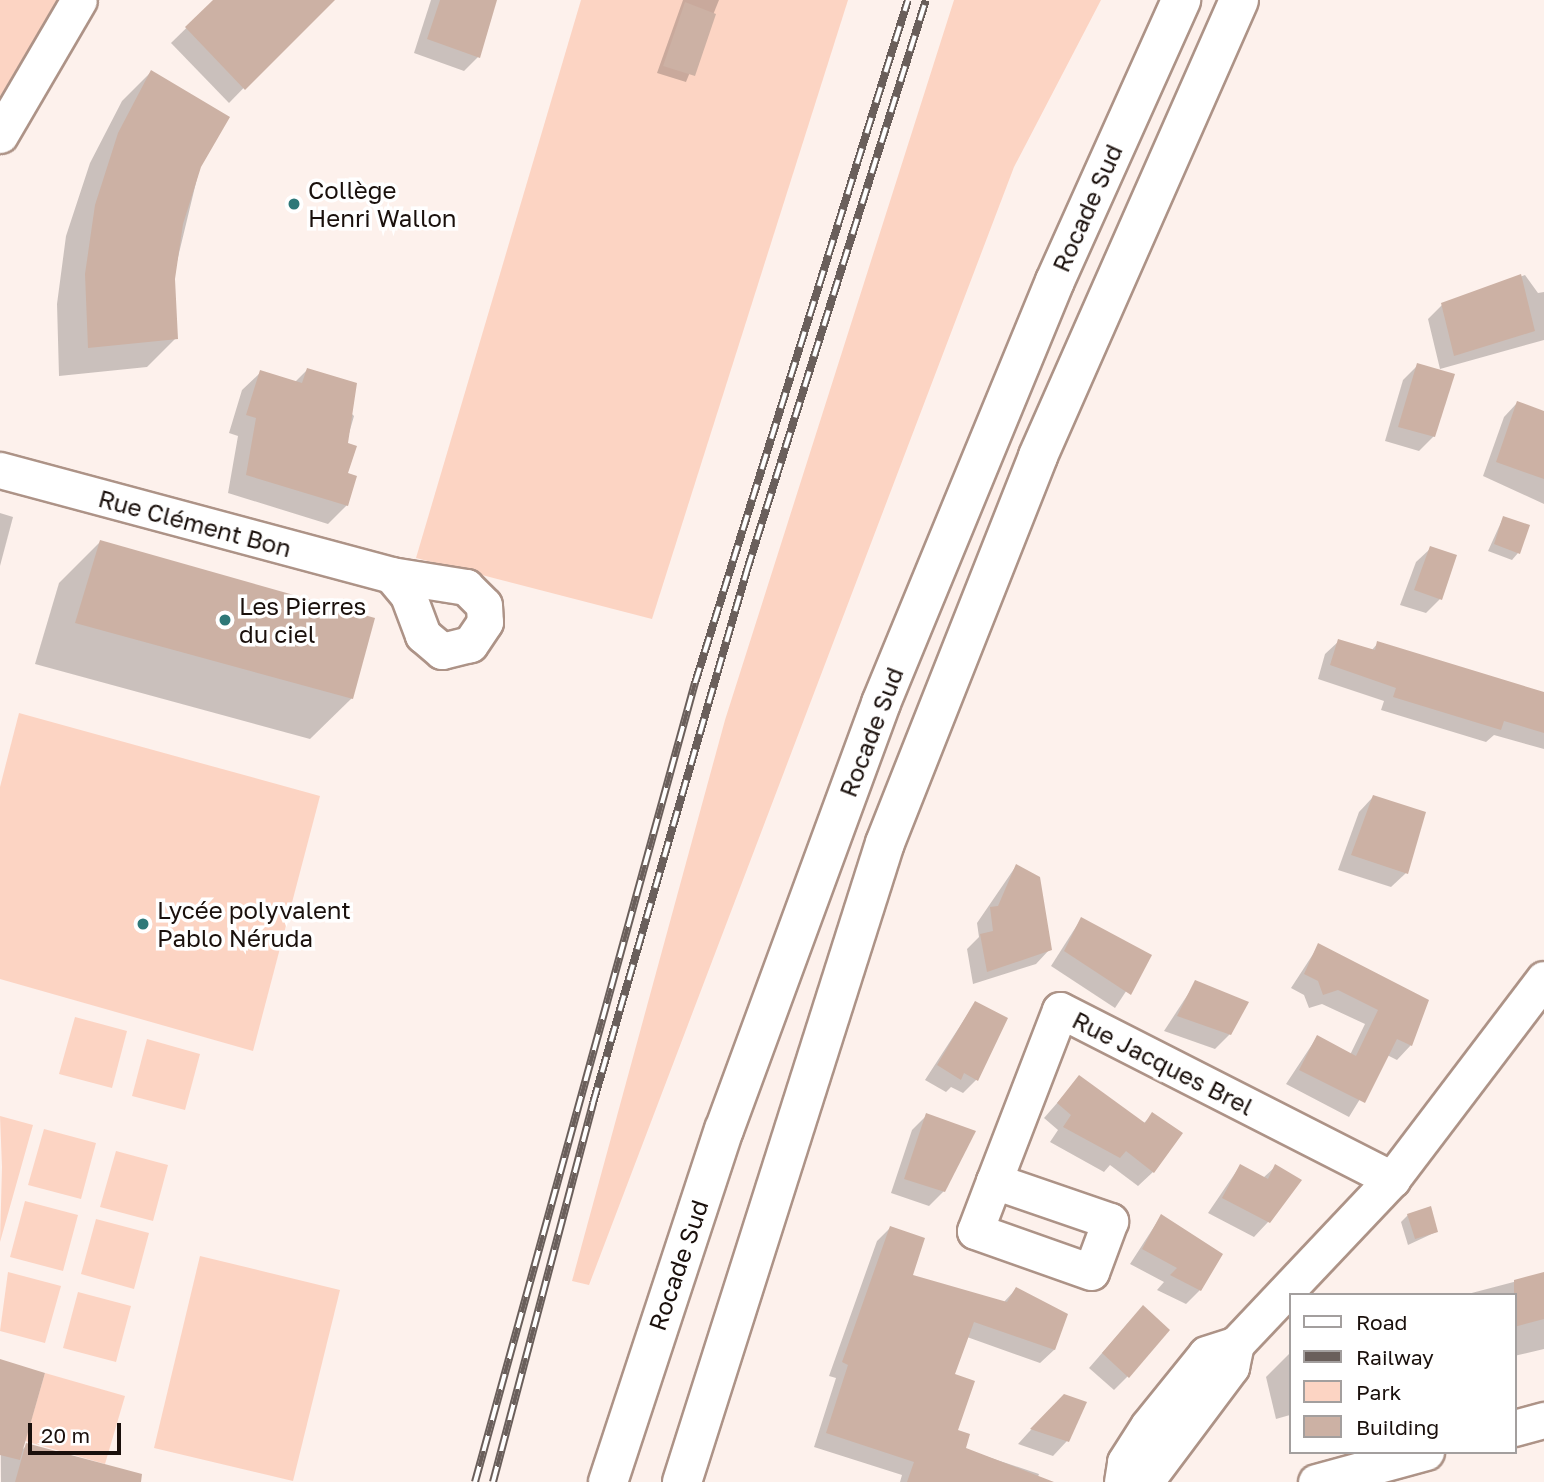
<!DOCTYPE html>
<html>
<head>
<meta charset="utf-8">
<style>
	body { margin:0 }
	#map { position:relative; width:1544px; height:1482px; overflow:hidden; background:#fdf1ec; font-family:"Golos Text",sans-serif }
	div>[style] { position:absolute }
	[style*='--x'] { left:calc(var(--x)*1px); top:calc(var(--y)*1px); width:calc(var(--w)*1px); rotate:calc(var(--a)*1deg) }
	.green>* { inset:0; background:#fcd4c3 }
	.shadow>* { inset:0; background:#0003 }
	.building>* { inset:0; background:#ccb1a4 }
	.roads { filter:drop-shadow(2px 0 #ad9387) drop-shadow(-2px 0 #ad9387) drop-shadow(0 2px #ad9387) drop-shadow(0 -2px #ad9387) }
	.minor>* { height:35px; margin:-17.5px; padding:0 17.5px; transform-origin:17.5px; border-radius:17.5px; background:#fff }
	.highway>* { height:38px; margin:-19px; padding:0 19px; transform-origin:19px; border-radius:19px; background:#fff }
	.rail>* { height:8px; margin-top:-4px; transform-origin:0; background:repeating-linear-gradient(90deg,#fff 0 16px,#6a5f5b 0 32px); box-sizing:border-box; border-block:2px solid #6a5f5b }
	.dots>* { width:19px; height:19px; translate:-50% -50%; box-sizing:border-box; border:4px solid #fff; border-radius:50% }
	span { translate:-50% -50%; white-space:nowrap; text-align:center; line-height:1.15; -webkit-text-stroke:7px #fff; paint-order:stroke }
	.poi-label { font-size:24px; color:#1a100c }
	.left { translate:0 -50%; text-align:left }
	.street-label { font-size:24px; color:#1a100c }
	.legend { position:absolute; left:1289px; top:1293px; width:228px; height:161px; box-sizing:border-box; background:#fff; border:2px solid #a39f9e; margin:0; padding:9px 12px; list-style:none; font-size:21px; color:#1a100c }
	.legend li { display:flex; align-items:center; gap:14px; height:35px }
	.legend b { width:35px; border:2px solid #a39f9e }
	.scale { position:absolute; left:28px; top:1423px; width:93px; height:32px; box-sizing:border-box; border:4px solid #1a100c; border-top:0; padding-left:9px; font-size:21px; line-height:24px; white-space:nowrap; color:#1a100c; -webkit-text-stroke:5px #fff; paint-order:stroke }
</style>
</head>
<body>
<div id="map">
	<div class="green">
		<div style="clip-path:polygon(0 0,57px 0,0 97px)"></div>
		<div style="clip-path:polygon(581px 0,848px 0,652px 619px,416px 558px)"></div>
		<div style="clip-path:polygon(954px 0,1101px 0,1014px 167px,589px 1285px,572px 1281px,725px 720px)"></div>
		<div style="clip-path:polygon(19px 713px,320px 796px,253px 1051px,0 979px,0 787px)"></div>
		<div style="clip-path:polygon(75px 1017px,127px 1031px,112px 1088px,59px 1074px)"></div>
		<div style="clip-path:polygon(147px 1039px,200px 1054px,185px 1110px,132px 1096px)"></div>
		<div style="clip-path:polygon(0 1116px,33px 1125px,0 1242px,2px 1167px)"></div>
		<div style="clip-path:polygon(44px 1129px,96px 1143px,81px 1199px,28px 1185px)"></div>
		<div style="clip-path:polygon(116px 1151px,168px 1165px,153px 1221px,100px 1207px)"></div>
		<div style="clip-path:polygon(25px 1201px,78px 1215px,63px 1271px,10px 1257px)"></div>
		<div style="clip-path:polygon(96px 1219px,149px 1233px,134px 1289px,81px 1274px)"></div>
		<div style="clip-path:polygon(200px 1256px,340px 1290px,293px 1481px,154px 1448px)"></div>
		<div style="clip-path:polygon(8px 1272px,61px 1286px,45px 1343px,0 1331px)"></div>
		<div style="clip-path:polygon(78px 1292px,131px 1306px,116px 1362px,63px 1348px)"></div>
		<div style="clip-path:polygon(45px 1373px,125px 1396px,105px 1464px,25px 1441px)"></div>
	</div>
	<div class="shadow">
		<div style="clip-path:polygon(215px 0,329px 0,229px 103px,171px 43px)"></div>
		<div style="clip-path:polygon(431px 0,495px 0,478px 57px,464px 71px,414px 53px)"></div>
		<div style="clip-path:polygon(683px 0,719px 0,686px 82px,657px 73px)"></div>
		<div style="clip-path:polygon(151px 72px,200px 166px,173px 278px,176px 338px,147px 367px,59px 376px,57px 304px,66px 236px,90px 163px,122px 101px)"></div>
		<div style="clip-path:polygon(1525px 275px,1538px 293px,1544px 292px,1544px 340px,1440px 369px,1428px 319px,1442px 305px)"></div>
		<div style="clip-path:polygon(1418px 365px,1434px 436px,1419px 451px,1385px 441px,1403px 380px)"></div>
		<div style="clip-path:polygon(307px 370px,354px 416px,346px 444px,347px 505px,328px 524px,228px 493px,238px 436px,229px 433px,242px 390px,261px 372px,295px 382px)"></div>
		<div style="clip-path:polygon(1517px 403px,1544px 412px,1544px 504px,1483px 476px,1504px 417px)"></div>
		<div style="clip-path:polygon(0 513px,13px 517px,0 566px)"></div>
		<div style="clip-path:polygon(1503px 518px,1518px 553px,1512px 560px,1488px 551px)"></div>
		<div style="clip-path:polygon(100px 542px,352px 698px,310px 739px,35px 664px,59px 583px)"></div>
		<div style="clip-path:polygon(1431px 548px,1440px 599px,1426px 613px,1400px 605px,1416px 562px)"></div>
		<div style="clip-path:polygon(1339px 641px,1371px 651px,1378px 643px,1544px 694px,1544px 749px,1494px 735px,1486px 742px,1381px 710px,1384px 701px,1318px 679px,1325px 654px)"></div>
		<div style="clip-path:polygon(1373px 797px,1406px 873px,1391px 887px,1338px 870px,1359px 812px)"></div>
		<div style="clip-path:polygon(1016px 866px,1050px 949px,1036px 964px,973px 984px,967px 949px,979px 937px,977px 923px)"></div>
		<div style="clip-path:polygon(1081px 919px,1150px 955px,1115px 1008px,1051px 966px)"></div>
		<div style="clip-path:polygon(1319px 945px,1411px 1045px,1397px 1060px,1387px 1055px,1349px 1117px,1286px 1084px,1317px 1037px,1350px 1055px,1365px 1024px,1322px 1004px,1309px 1008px,1304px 995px,1291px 988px)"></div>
		<div style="clip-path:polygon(1196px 982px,1230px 1034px,1215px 1049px,1164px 1031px)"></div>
		<div style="clip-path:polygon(975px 1003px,977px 1079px,963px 1093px,951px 1087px,946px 1092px,925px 1080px)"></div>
		<div style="clip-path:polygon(1079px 1078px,1143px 1124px,1153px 1114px,1153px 1172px,1138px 1186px,1110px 1165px,1104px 1172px,1050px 1142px,1058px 1130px,1044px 1118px)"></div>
		<div style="clip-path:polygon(927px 1115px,944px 1191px,929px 1206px,891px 1193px,912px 1130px)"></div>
		<div style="clip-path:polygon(1240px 1166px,1263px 1178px,1276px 1166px,1268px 1222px,1254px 1237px,1208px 1213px)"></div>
		<div style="clip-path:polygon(1408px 1215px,1436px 1232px,1408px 1245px,1401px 1222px)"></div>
		<div style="clip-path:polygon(1161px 1216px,1200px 1290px,1186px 1304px,1157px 1290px,1164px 1282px,1130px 1264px)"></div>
		<div style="clip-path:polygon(890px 1228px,910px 1276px,1003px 1303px,1016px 1289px,1066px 1315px,1054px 1350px,1040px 1363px,967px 1337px,953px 1375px,956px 1431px,964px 1449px,1039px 1474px,1036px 1482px,900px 1482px,902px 1475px,814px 1447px,836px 1378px,829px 1376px,877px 1241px)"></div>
		<div style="clip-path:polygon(1544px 1274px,1544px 1349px,1514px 1356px,1514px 1295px,1464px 1295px)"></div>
		<div style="clip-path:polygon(1130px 1321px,1128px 1376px,1114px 1390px,1089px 1368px)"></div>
		<div style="clip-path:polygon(1290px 1353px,1290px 1415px,1276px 1419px,1266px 1377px)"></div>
		<div style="clip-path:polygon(0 1361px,21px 1451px,27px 1445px,99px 1482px,1px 1482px)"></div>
		<div style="clip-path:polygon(1049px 1410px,1067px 1441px,1053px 1456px,1018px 1444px)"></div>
	</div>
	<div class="building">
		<div style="clip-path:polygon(213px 0,335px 0,245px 90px,185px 27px)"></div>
		<div style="clip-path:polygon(440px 0,497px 0,480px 58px,427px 39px)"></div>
		<div style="clip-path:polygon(685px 2px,716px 14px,695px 76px,663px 66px)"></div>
		<div style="clip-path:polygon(151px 70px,230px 117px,201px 167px,183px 224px,175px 279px,178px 339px,88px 348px,85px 274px,95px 205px,118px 133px)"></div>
		<div style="clip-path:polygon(1521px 274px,1535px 331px,1454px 356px,1441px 303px)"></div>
		<div style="clip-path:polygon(1417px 363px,1455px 374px,1435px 437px,1398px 427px)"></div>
		<div style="clip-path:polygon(307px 368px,357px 383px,348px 443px,357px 446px,348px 473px,357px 476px,348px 506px,246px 475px,256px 418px,246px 415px,260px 370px,302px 383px)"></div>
		<div style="clip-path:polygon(1517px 401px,1544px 411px,1544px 479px,1496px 462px)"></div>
		<div style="clip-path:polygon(1503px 516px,1530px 525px,1520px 554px,1494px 544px)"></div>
		<div style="clip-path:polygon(100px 540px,375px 618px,353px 699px,75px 623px)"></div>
		<div style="clip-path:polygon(1430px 546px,1457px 555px,1442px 600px,1414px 590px)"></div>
		<div style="clip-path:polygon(1338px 639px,1375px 650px,1377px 641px,1544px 692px,1544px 733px,1504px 721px,1501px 730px,1393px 697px,1396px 688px,1330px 665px)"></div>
		<div style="clip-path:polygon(1373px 795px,1426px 812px,1408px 874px,1351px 855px)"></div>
		<div style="clip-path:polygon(1016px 864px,1040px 877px,1052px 950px,987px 972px,980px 934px,993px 931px,990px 907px,998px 906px)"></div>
		<div style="clip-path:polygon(1081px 917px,1152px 955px,1131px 995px,1064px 951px)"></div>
		<div style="clip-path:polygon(1318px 943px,1429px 1000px,1412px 1046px,1397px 1039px,1365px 1103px,1299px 1070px,1317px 1035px,1356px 1056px,1378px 1010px,1338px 990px,1323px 995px,1318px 981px,1304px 974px)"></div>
		<div style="clip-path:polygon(1195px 980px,1249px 1002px,1231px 1035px,1177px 1016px)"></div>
		<div style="clip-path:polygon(975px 1001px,1008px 1018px,978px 1081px,964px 1073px,961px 1080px,937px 1065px)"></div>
		<div style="clip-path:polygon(1079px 1075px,1145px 1123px,1152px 1112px,1183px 1133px,1154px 1173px,1126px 1151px,1120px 1158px,1063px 1127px,1071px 1115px,1057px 1103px)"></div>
		<div style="clip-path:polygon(926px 1113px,976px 1131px,945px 1192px,904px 1179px)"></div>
		<div style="clip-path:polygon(1240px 1164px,1268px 1179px,1275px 1164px,1302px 1180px,1270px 1223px,1222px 1198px)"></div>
		<div style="clip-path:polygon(1431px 1206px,1438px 1232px,1415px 1239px,1407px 1214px)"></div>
		<div style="clip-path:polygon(1161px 1214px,1223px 1254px,1201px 1291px,1170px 1275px,1177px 1268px,1142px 1249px)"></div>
		<div style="clip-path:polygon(890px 1226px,925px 1238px,913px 1275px,1007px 1302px,1016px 1287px,1068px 1314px,1055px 1350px,974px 1322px,955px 1374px,975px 1381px,958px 1430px,970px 1434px,966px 1448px,1054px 1482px,907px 1482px,914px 1462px,826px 1433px,848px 1365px,842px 1362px)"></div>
		<div style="clip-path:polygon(1544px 1272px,1544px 1319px,1514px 1327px,1514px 1280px)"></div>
		<div style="clip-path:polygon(1143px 1305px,1170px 1330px,1129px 1378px,1102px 1353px)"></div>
		<div style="clip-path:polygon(0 1359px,45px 1373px,20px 1460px,0 1455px)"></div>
		<div style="clip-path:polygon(1064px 1394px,1087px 1402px,1069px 1442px,1030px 1429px)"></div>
		<div style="clip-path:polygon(26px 1443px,142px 1474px,141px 1482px,15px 1482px)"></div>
	</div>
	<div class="roads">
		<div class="minor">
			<div style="--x:0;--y:135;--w:156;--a:-59.7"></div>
			<div style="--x:0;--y:470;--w:405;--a:15"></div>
			<div style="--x:391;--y:575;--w:76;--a:9.1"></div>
			<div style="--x:466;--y:587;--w:25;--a:45"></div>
			<div style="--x:484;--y:605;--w:17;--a:87"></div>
			<div style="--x:485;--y:622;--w:27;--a:124"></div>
			<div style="--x:470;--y:644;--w:29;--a:166"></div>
			<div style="--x:442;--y:651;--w:25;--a:-140"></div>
			<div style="--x:423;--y:635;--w:43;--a:-110.6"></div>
			<div style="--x:408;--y:595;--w:26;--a:-130"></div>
			<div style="--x:994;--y:1181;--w:123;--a:19"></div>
			<div style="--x:1110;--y:1221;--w:54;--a:110.4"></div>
			<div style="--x:1091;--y:1272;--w:123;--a:-160.5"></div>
			<div style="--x:975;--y:1231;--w:53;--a:-69.2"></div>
			<div style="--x:994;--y:1181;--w:183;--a:-68.9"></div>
			<div style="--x:1060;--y:1010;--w:373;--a:27"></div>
			<div style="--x:1514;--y:1428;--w:31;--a:-15"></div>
			<div style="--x:1122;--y:1482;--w:20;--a:-81"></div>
			<div style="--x:1125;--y:1462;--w:43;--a:-57.4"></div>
			<div style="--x:1148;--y:1426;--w:92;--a:-51.1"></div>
			<div style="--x:1206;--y:1354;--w:32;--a:-18"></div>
			<div style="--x:1236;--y:1344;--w:227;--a:-46.6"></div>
			<div style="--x:1392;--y:1179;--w:251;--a:-52.8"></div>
			<div style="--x:1145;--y:1482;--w:144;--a:-53.2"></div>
			<div style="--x:1231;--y:1367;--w:24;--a:-78"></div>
			<div style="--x:1316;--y:1482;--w:114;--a:-15.3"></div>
		</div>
		<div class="highway">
			<div style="--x:608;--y:1482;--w:371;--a:-71.8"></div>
			<div style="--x:724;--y:1130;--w:455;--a:-69.8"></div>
			<div style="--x:881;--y:703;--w:456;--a:-67.6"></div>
			<div style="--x:1055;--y:281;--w:308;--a:-65.8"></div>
			<div style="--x:682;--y:1482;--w:670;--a:-72.38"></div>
			<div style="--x:885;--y:843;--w:416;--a:-68.4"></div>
			<div style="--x:1038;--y:456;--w:498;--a:-66.2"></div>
		</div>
	</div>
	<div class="rail">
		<div style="--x:475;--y:1482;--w:829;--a:-74.61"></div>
		<div style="--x:695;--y:683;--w:715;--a:-72.68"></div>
		<div style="--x:493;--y:1482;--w:392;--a:-75.2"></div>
		<div style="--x:593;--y:1103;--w:555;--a:-73.88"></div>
		<div style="--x:747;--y:570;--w:597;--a:-72.57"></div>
	</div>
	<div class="dots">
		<div style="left:294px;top:204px;background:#2e7878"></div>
		<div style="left:225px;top:620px;background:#2e7878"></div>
		<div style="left:143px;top:924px;background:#2e7878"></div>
	</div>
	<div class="poi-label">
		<span class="left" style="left:308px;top:204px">Collège<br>Henri Wallon</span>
		<span class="left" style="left:239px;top:620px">Les Pierres<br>du ciel</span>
		<span class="left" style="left:157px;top:924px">Lycée polyvalent<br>Pablo Néruda</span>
	</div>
	<div class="street-label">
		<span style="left:1087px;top:208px;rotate:-66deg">Rocade Sud</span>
		<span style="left:195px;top:523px;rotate:15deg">Rue Clément Bon</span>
		<span style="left:871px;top:732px;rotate:-69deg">Rocade Sud</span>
		<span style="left:1163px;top:1063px;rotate:27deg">Rue Jacques Brel</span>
		<span style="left:678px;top:1265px;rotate:-71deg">Rocade Sud</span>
	</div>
	<ul class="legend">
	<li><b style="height:9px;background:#fff"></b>Road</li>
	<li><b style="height:9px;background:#6a5f5b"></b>Railway</li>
	<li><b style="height:19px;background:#fcd4c3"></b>Park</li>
	<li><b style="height:19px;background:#ccb1a4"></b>Building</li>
	</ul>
	<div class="scale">20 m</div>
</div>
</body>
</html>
